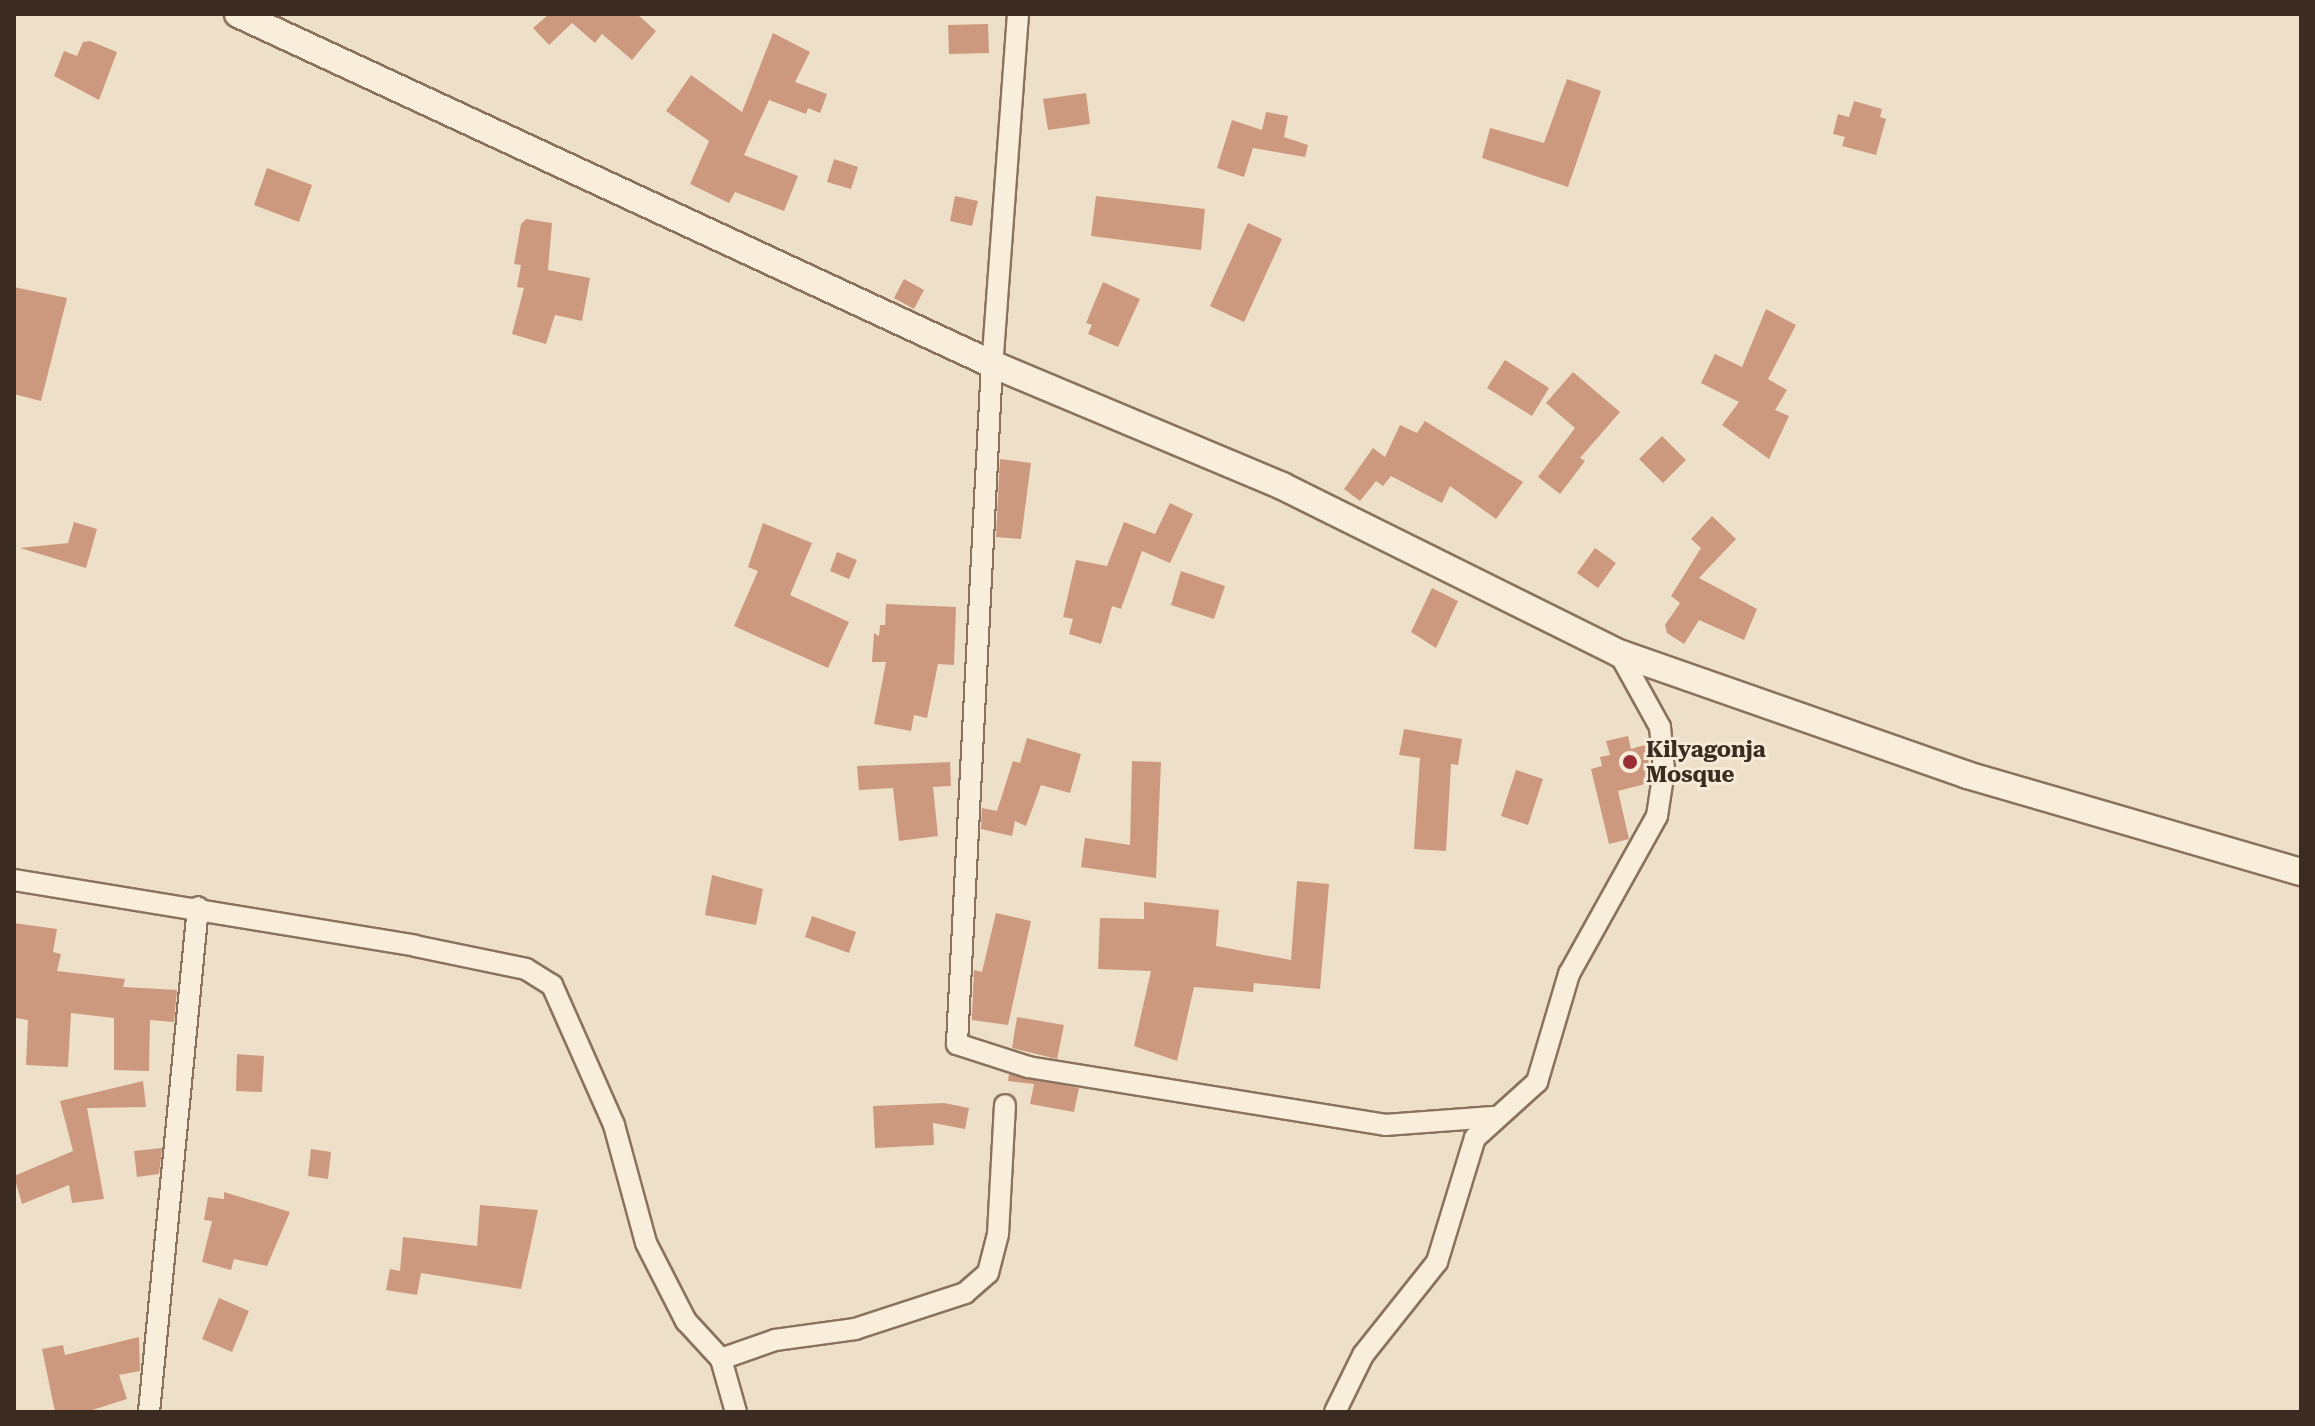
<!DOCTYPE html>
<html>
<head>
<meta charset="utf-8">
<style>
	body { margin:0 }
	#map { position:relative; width:2315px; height:1426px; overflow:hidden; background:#eee0c8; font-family:"Roboto Serif",serif }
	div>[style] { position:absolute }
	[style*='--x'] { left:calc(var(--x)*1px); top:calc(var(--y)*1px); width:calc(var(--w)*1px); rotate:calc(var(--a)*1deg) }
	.building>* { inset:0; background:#cc997e }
	.roads { filter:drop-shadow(2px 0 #8a725d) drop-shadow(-2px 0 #8a725d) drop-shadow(0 2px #8a725d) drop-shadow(0 -2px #8a725d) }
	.minor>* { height:20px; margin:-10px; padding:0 10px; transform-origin:10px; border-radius:10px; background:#f9eedb }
	.tertiary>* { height:26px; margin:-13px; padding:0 13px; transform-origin:13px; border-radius:13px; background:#f9eedb }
	.dots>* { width:22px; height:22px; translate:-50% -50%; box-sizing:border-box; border:4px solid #f6ebd8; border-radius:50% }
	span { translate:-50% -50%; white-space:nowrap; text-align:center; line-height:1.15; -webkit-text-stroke:6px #f6ebd8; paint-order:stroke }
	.poi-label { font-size:22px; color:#3b2b20; font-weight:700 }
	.left { translate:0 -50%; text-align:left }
	.frame { position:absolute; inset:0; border:16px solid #3b2b20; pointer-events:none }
</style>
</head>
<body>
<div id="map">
	<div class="building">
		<div style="clip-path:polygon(549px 14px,637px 14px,656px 31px,632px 60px,602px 34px,595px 43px,572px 23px,549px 45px,533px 28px)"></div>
		<div style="clip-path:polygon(988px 24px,989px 53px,949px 54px,948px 25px)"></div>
		<div style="clip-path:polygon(773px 33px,810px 52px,795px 82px,827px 94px,820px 113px,808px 108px,806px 114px,769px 100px,744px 155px,798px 176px,784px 211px,735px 192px,729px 203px,690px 184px,709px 141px,666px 111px,691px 75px,742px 112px)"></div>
		<div style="clip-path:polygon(90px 41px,117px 52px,99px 100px,54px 76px,64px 51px,77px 56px,83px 42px)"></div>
		<div style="clip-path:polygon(1567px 79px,1601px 91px,1568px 187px,1482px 158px,1490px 128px,1544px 143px)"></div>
		<div style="clip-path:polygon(1086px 93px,1090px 124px,1048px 130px,1043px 99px)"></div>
		<div style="clip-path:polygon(1854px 101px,1882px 109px,1880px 117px,1886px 119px,1876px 155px,1842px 146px,1845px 137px,1833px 134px,1838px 114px,1849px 117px)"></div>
		<div style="clip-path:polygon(1266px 112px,1288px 116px,1284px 137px,1308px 145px,1305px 157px,1253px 148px,1244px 177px,1217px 168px,1232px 120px,1262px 130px)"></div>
		<div style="clip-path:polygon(834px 159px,858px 167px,851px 189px,827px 182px)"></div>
		<div style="clip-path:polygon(267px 168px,312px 185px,299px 222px,254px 205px)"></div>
		<div style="clip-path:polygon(955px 196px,978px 201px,972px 226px,950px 221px)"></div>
		<div style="clip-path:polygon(1096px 196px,1205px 209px,1201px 250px,1091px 236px)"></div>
		<div style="clip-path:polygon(526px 219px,552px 223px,548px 270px,590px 278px,582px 321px,555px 315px,546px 344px,512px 334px,524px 288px,517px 287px,521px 265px,514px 264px,521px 224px)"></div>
		<div style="clip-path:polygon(1248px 223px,1282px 239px,1244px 322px,1210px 306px)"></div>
		<div style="clip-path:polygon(904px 279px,924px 290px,914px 309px,894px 298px)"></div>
		<div style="clip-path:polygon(1103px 282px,1140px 299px,1118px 347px,1088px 334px,1092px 325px,1086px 323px)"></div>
		<div style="clip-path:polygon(14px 287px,67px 298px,41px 401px,14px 394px)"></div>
		<div style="clip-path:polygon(1766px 309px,1796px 325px,1768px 379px,1787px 390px,1775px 410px,1789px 416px,1769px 459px,1722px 425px,1739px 402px,1701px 383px,1715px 354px,1742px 367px)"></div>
		<div style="clip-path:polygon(1505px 360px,1549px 388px,1532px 416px,1487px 388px)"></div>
		<div style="clip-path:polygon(1573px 372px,1620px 412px,1580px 458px,1585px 461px,1560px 494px,1538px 477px,1575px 428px,1546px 403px)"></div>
		<div style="clip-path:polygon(1425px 421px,1523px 482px,1496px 519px,1450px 486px,1442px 503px,1391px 476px,1383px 486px,1376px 481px,1360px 501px,1344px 489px,1373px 448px,1385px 457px,1400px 425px,1417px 433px)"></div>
		<div style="clip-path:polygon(1662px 436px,1686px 460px,1663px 483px,1639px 459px)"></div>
		<div style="clip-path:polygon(1000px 459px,1031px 463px,1021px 539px,996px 537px)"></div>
		<div style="clip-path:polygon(1170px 503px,1193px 514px,1170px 563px,1142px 551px,1121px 609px,1112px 606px,1101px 644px,1069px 634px,1073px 619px,1063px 617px,1076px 560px,1107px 566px,1124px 522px,1155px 534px)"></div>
		<div style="clip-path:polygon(1712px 516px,1736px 539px,1699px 578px,1757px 609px,1744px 640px,1699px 620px,1684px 644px,1667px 633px,1665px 625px,1680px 603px,1671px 596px,1701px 548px,1691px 539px)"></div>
		<div style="clip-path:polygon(74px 522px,97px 529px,86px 568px,20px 548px,68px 543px)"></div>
		<div style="clip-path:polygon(763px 523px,812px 543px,790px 595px,849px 622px,828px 668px,734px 626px,758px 571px,748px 567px)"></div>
		<div style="clip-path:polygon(1595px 548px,1616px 563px,1598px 588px,1577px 573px)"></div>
		<div style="clip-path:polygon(837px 552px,857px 560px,849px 579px,830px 571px)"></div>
		<div style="clip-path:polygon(1181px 571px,1225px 586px,1214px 619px,1171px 605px)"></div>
		<div style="clip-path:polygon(1432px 588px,1458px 601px,1436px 648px,1411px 632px)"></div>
		<div style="clip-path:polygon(886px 604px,956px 607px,954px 665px,938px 664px,927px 718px,914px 715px,911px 731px,874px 724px,886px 662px,872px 662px,874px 633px,879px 636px,880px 625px,885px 625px)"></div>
		<div style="clip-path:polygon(1404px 729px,1462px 739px,1458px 765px,1451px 764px,1446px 851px,1414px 849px,1420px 758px,1399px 755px)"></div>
		<div style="clip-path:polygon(1628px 736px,1631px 749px,1648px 744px,1649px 783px,1618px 791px,1629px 839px,1609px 844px,1591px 769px,1602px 766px,1600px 757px,1610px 755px,1606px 741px)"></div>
		<div style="clip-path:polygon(1027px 738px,1081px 754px,1070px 793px,1041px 785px,1026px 826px,1015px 821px,1012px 836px,981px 829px,982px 808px,997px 811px,1013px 761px,1020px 763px)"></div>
		<div style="clip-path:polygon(1132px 761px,1161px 762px,1156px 878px,1081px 867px,1085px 838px,1130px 845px)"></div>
		<div style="clip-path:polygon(950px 762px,951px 786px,933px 787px,938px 836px,899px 841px,893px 788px,859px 790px,857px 766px)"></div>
		<div style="clip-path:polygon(1516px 770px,1543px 779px,1528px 825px,1501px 816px)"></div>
		<div style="clip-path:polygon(712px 875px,763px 889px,756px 925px,705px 915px)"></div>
		<div style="clip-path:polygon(1297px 881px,1329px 884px,1320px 989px,1254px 983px,1253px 992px,1194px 987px,1177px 1061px,1134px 1046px,1151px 971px,1098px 969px,1100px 918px,1144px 919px,1144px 902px,1219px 910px,1216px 946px,1291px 960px)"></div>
		<div style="clip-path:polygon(996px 913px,1031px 921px,1008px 1025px,972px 1020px,972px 1015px,974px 970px,982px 972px)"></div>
		<div style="clip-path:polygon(812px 916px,856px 932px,849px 953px,805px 937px)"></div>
		<div style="clip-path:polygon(14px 923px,57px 929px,53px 952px,61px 954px,57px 971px,125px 979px,123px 987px,177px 990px,174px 1022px,150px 1020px,149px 1071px,114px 1070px,114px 1018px,71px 1013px,68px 1067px,26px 1065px,28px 1020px,16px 1018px,14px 1010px)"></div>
		<div style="clip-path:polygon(1017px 1017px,1064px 1025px,1057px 1059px,1012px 1048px)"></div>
		<div style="clip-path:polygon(237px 1054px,264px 1056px,262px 1092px,236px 1091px)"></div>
		<div style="clip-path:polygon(1009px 1074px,1079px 1088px,1074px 1112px,1030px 1104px,1034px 1084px,1008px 1081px)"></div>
		<div style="clip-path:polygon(143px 1081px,146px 1107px,87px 1108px,104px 1199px,72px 1203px,69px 1185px,22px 1204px,14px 1176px,73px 1151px,60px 1101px)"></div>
		<div style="clip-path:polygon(944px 1103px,969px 1108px,965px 1129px,933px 1123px,934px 1145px,875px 1148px,873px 1106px)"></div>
		<div style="clip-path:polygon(162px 1148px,159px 1174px,137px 1177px,134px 1151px)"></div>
		<div style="clip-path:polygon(311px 1149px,331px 1152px,328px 1179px,308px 1176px)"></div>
		<div style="clip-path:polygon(224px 1192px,290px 1212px,267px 1266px,234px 1259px,231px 1270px,202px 1262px,212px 1221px,204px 1220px,208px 1197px,224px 1199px)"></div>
		<div style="clip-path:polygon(480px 1205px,538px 1210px,521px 1289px,421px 1273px,417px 1295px,386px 1290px,390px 1269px,400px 1271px,403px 1237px,477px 1246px)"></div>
		<div style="clip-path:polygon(219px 1298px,249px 1311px,232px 1352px,202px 1339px)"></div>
		<div style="clip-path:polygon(139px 1337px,140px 1371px,119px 1375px,127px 1399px,86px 1412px,55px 1412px,42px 1349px,63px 1345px,65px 1355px)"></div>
	</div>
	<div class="roads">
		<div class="minor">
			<div style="--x:1018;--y:14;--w:351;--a:94.2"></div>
			<div style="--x:992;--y:364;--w:681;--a:92.95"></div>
			<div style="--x:957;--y:1044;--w:75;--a:17.9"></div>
			<div style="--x:1028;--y:1067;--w:362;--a:9.2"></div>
			<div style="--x:1385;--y:1125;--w:108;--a:-4.2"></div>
			<div style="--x:14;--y:880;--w:406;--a:9.3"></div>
			<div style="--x:415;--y:946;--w:113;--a:11.7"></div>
			<div style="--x:526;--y:969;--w:31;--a:32"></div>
			<div style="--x:552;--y:985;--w:153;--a:66.1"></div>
			<div style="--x:614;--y:1125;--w:122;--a:74.8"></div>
			<div style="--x:646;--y:1243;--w:88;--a:62.9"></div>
			<div style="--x:686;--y:1321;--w:52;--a:47.4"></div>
			<div style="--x:721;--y:1359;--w:55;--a:74.2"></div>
			<div style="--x:721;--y:1359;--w:57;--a:-19.4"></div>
			<div style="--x:775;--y:1340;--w:81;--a:-7.8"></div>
			<div style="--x:855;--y:1329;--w:116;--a:-18.1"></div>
			<div style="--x:965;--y:1293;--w:30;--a:-41"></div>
			<div style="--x:988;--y:1273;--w:40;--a:-75.6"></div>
			<div style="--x:998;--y:1234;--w:129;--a:-86.9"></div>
			<div style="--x:149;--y:1412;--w:507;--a:-84.46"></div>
			<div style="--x:1335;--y:1412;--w:64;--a:-63.8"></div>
			<div style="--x:1363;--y:1355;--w:119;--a:-51.5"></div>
			<div style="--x:1437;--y:1262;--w:130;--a:-73"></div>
			<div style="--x:1475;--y:1138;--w:84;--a:-42.1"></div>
			<div style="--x:1537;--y:1082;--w:113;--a:-73.5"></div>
			<div style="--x:1569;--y:974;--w:181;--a:-60.9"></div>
			<div style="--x:1657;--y:816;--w:47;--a:-81.3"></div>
			<div style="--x:1664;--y:770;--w:43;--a:-95.3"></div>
			<div style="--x:1660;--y:727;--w:85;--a:-119"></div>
		</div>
		<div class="tertiary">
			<div style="--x:238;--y:14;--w:831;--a:24.9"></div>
			<div style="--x:992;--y:364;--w:315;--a:22.8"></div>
			<div style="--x:1282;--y:486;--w:376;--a:26.4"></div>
			<div style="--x:1619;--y:653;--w:369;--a:19.3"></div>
			<div style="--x:1967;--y:775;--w:348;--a:16.2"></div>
		</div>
	</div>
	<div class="dots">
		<div style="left:1630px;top:762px;background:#992d36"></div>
	</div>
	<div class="poi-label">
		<span class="left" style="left:1646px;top:762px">Kilyagonja<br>Mosque</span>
	</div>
	<div class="frame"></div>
</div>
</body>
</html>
